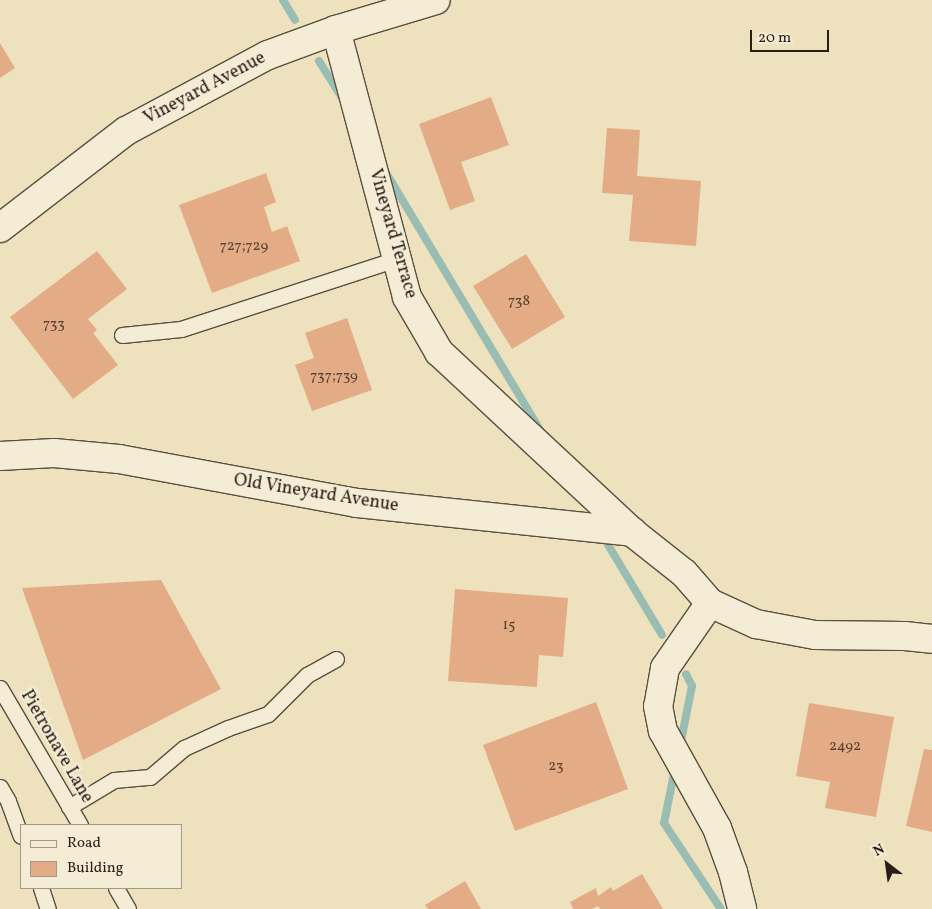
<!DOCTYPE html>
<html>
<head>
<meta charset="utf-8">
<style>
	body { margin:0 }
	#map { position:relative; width:932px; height:909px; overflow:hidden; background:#eee2be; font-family:Vollkorn,serif }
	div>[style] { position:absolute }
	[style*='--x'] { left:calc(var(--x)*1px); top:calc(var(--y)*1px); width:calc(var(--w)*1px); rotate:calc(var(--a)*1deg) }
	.stream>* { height:8px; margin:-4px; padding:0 4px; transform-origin:4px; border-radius:4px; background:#99bdb3 }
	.building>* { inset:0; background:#e3ac87 }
	.roads { filter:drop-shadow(1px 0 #5a4f40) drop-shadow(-1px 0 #5a4f40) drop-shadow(0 1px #5a4f40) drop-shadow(0 -1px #5a4f40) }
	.service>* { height:15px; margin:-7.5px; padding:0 7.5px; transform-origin:7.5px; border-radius:7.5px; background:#f4ecd5 }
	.minor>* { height:28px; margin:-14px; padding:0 14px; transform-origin:14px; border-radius:14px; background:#f4ecd5 }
	.tertiary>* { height:28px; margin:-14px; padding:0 14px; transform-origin:14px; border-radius:14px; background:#f4ecd5 }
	span { translate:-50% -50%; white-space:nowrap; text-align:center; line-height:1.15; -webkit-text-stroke:4.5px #f4ecd5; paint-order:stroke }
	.number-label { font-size:15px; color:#574232 }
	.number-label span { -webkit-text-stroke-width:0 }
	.street-label { font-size:18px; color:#281e16 }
	.legend { position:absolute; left:20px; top:824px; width:162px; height:65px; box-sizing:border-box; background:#f4ecd5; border:1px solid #a29a89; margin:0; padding:6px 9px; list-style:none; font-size:15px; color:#281e16 }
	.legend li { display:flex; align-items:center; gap:10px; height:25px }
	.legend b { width:25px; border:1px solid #a29a89 }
	.north { position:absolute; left:862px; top:839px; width:50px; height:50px; -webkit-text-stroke:4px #f4ecd5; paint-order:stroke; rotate:330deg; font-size:14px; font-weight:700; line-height:20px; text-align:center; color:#281e16 }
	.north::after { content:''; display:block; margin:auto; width:18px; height:22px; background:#281e16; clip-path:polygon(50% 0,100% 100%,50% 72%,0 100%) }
	.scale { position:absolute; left:750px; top:30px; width:79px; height:22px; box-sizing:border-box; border:2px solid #281e16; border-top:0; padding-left:6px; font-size:15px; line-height:18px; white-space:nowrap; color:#281e16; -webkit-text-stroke:4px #f4ecd5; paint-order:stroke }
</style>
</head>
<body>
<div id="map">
	<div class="stream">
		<div style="--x:283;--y:0;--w:23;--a:59"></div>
		<div style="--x:319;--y:61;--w:47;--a:58"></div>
		<div style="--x:385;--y:171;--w:304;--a:59.1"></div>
		<div style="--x:607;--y:543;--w:107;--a:59.1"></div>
		<div style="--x:680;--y:746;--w:61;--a:-78.7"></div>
		<div style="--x:692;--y:686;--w:13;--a:-117"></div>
		<div style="--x:675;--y:769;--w:55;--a:101.5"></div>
		<div style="--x:664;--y:823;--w:103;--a:56.5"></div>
	</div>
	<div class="building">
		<div style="clip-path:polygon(0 43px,15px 68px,0 78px)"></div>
		<div style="clip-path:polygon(491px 97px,509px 145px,461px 162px,475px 201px,450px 210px,419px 124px)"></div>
		<div style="clip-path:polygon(607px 128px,640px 130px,637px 176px,701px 181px,696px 246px,629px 241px,633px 195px,602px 193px)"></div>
		<div style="clip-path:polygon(266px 173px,276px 202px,264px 207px,272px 232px,287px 226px,300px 261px,212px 293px,179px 205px)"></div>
		<div style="clip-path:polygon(97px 251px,127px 289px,88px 319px,97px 330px,93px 333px,118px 365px,73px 399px,10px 317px)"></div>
		<div style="clip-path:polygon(526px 254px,565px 317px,512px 349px,473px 286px)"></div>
		<div style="clip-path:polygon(347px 318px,372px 390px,312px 411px,295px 365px,314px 358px,305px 333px)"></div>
		<div style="clip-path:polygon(161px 580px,221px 689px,83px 760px,22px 588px)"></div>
		<div style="clip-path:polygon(455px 589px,568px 598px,563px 657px,539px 655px,537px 687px,448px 681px)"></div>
		<div style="clip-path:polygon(596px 702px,628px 789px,515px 831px,483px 745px)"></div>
		<div style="clip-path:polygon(809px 703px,894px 717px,876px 817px,825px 808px,830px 782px,796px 776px)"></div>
		<div style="clip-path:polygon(924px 749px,932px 750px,932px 832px,906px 826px)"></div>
		<div style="clip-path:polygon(642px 874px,663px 909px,600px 909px,598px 906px,592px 909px,573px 909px,570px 902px,596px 888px,598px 896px,611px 887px,613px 891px)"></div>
		<div style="clip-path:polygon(465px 881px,481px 909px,428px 909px,425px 905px)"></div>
	</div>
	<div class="roads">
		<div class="service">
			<div style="--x:122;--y:335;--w:59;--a:-5.8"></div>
			<div style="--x:181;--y:329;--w:227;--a:-18"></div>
			<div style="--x:0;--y:688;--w:159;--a:59.7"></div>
			<div style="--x:0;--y:787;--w:16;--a:60"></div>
			<div style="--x:8;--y:801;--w:37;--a:70"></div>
			<div style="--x:69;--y:807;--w:52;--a:-31"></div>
			<div style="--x:114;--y:780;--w:36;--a:-5"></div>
			<div style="--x:150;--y:777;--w:45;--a:-40.5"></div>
			<div style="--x:184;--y:748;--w:48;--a:-24.4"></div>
			<div style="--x:228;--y:728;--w:42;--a:-19.3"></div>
			<div style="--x:268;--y:714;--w:55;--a:-45"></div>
			<div style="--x:307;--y:675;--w:33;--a:-29"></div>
			<div style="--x:41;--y:888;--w:22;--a:72"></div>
			<div style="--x:116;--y:888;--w:24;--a:60"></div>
		</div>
		<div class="minor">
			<div style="--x:336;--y:30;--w:276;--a:75.1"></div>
			<div style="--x:407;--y:297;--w:64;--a:59.8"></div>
			<div style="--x:439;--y:352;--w:264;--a:43"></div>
			<div style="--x:632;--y:532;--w:66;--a:38.3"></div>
			<div style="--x:684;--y:573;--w:40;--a:49"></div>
			<div style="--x:710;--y:603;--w:51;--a:24.5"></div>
			<div style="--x:756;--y:624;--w:60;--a:10.6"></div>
			<div style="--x:815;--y:635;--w:90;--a:0.6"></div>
			<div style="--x:905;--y:636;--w:27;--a:6"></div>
			<div style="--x:0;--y:456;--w:54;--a:-3.2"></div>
			<div style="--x:54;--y:453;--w:65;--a:5.3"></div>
			<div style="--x:119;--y:459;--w:242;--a:10.5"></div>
			<div style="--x:357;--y:503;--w:277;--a:6"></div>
			<div style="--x:710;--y:603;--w:79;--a:124.7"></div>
			<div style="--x:665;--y:668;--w:39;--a:100"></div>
			<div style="--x:658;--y:706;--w:25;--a:79"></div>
			<div style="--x:663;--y:731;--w:111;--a:60.9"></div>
			<div style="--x:717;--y:828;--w:47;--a:70"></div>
			<div style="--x:733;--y:872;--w:38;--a:76"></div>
		</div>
		<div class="tertiary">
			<div style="--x:0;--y:228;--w:159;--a:-37.6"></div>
			<div style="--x:126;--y:131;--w:161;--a:-28.2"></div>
			<div style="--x:268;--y:55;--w:72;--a:-20.2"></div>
			<div style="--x:336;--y:30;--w:104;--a:-16.7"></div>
		</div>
	</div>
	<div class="number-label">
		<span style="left:244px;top:247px">727;729</span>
		<span style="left:519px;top:302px">738</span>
		<span style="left:54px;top:325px">733</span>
		<span style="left:334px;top:377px">737;739</span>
		<span style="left:509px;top:626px">15</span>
		<span style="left:845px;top:747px">2492</span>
		<span style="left:556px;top:767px">23</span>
	</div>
	<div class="street-label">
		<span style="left:205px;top:89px;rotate:-28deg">Vineyard Avenue</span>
		<span style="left:392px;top:234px;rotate:74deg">Vineyard Terrace</span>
		<span style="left:316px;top:494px;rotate:9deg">Old Vineyard Avenue</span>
		<span style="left:56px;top:747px;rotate:60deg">Pietronave Lane</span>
	</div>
	<ul class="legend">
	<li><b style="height:6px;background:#f4ecd5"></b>Road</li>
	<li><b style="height:14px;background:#e3ac87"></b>Building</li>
	</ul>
	<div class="north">N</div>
	<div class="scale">20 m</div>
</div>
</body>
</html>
